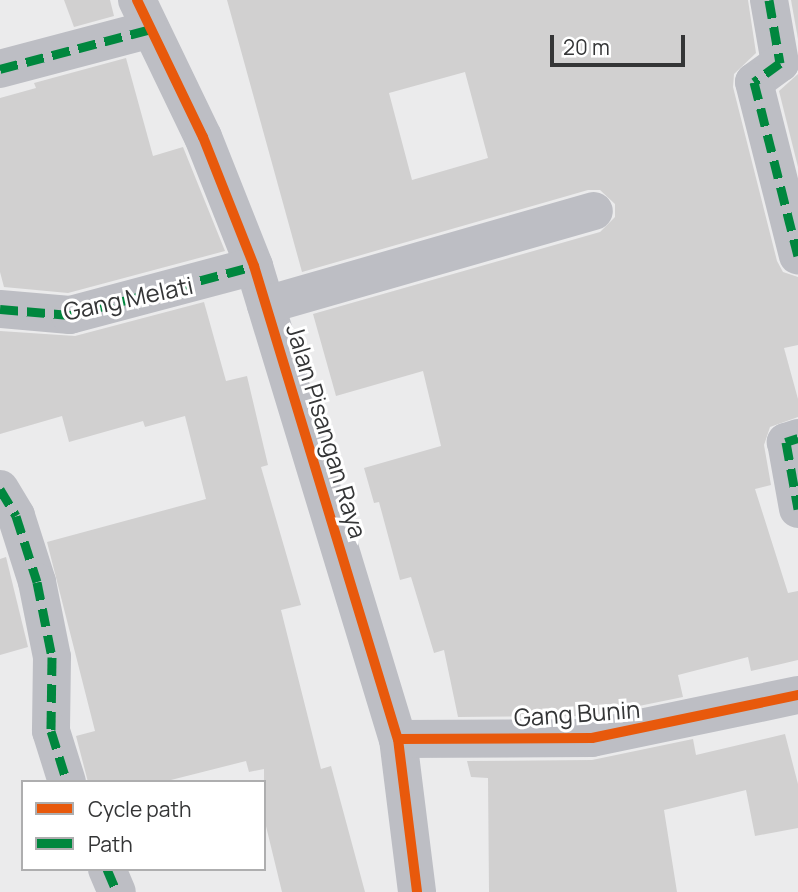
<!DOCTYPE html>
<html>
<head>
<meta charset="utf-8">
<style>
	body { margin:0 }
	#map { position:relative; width:798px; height:892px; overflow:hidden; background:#ebebec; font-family:Manrope,sans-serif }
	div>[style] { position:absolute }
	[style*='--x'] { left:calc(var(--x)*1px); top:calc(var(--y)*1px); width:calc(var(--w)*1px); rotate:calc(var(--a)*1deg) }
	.building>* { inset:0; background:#d1d0d0 }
	.street>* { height:38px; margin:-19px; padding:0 19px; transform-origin:19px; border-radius:19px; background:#bdbec4 }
	.quiet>* { height:9px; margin-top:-4.5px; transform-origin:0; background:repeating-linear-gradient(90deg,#00873e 0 18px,transparent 0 27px) }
	.cycleway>* { height:10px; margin:-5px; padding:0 5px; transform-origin:5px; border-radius:5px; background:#e8590c }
	span { translate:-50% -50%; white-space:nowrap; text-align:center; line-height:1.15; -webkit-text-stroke:6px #fff; paint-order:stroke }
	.street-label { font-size:24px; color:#343536 }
	.legend { position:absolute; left:21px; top:780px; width:245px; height:91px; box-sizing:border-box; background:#fff; border:2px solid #aeaeaf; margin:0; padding:9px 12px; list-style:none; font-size:21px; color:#343536 }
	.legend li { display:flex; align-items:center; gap:14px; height:35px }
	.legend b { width:35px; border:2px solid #aeaeaf }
	.scale { position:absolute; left:550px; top:35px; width:135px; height:32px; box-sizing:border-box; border:4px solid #343536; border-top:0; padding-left:9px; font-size:21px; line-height:24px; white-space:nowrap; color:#343536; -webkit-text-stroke:5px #fff; paint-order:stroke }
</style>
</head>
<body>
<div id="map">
	<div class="building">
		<div style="clip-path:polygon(64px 0,110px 0,114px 16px,74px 27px)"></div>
		<div style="clip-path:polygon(evenodd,227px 0,748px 0,756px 53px,734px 74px,733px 87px,777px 261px,783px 272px,798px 277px,798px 345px,784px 348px,798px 399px,798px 417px,770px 427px,764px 445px,771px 485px,755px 489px,788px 593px,798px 591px,798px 660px,751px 671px,748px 657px,678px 675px,683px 697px,590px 716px,458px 717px,444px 650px,434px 653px,411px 577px,400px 580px,379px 502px,374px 503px,364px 468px,441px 446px,423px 371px,336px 396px,313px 314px,600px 232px,615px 217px,615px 204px,600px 190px,588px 190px,302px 272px,227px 0,465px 72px,488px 158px,412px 180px,389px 93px,465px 72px)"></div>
		<div style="clip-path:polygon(791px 0,798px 0,798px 39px)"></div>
		<div style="clip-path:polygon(126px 58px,153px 156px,183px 147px,225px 251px,68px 293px,4px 287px,0 272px,0 98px,36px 88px,34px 83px)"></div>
		<div style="clip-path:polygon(798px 74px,798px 167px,779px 91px)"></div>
		<div style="clip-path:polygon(204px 302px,226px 381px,247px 376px,268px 465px,261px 467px,301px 605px,281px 610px,321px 769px,331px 766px,365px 892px,282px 892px,264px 818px,264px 769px,249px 772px,246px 761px,163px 782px,88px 782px,76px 736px,95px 731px,47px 542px,206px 499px,185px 416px,145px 427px,143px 421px,69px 442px,62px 416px,0 434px,0 331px,75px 336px)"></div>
		<div style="clip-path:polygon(6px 557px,28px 647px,0 655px,0 559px)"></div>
		<div style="clip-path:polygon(785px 734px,798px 784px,798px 828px,755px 836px,746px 790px,664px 810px,677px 892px,489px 892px,488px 778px,471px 777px,467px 761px,592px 760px,693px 739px,696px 755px)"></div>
	</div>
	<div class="street">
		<div style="--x:137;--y:0;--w:152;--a:64.3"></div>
		<div style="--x:203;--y:137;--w:139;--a:68.4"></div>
		<div style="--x:254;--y:266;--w:494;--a:73.1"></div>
		<div style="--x:398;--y:739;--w:154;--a:82.9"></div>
		<div style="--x:769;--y:0;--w:64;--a:80.1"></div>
		<div style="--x:780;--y:63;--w:32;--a:144"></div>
		<div style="--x:754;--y:82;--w:179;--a:75.8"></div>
		<div style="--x:0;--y:69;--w:153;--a:-14.8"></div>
		<div style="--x:266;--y:305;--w:341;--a:-16"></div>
		<div style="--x:0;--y:309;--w:70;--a:4.9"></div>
		<div style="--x:70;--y:315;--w:190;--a:-14.9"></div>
		<div style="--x:798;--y:438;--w:13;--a:162"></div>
		<div style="--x:786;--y:442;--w:68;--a:79.8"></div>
		<div style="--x:0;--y:489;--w:31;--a:59"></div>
		<div style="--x:16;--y:516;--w:69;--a:72.3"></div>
		<div style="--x:37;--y:582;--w:76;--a:78.7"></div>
		<div style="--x:52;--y:657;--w:74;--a:90.8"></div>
		<div style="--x:51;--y:731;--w:53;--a:72.6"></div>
		<div style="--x:398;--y:739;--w:194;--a:-0.3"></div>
		<div style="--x:592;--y:738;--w:210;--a:-11.8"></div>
		<div style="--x:107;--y:869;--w:25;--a:67"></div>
	</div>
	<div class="quiet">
		<div style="--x:769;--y:0;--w:64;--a:80.1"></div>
		<div style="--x:780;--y:63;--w:32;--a:144"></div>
		<div style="--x:754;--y:82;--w:179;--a:75.8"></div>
		<div style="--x:0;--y:69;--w:153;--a:-14.8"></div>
		<div style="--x:0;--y:309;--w:70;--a:4.9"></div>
		<div style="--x:70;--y:315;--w:190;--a:-14.9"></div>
		<div style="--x:798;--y:438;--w:13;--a:162"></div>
		<div style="--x:786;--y:442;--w:68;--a:79.8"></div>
		<div style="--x:0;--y:489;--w:31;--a:59"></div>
		<div style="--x:16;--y:516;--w:69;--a:72.3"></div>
		<div style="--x:37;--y:582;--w:76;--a:78.7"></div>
		<div style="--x:52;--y:657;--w:74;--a:90.8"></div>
		<div style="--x:51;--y:731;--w:53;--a:72.6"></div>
		<div style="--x:107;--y:869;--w:25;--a:67"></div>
	</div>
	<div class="cycleway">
		<div style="--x:137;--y:0;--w:152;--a:64.3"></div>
		<div style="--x:203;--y:137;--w:139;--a:68.4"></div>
		<div style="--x:254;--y:266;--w:494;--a:73.1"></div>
		<div style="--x:398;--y:739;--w:154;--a:82.9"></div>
		<div style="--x:398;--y:739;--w:194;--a:-0.3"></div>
		<div style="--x:592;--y:738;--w:210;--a:-11.8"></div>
	</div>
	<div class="street-label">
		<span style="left:128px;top:298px;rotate:-12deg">Gang Melati</span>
		<span style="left:327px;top:431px;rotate:73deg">Jalan Pisangan Raya</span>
		<span style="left:577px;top:713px;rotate:-4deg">Gang Bunin</span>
	</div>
	<ul class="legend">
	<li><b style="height:9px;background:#e8590c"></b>Cycle path</li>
	<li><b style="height:9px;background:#00873e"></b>Path</li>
	</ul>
	<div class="scale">20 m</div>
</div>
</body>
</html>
